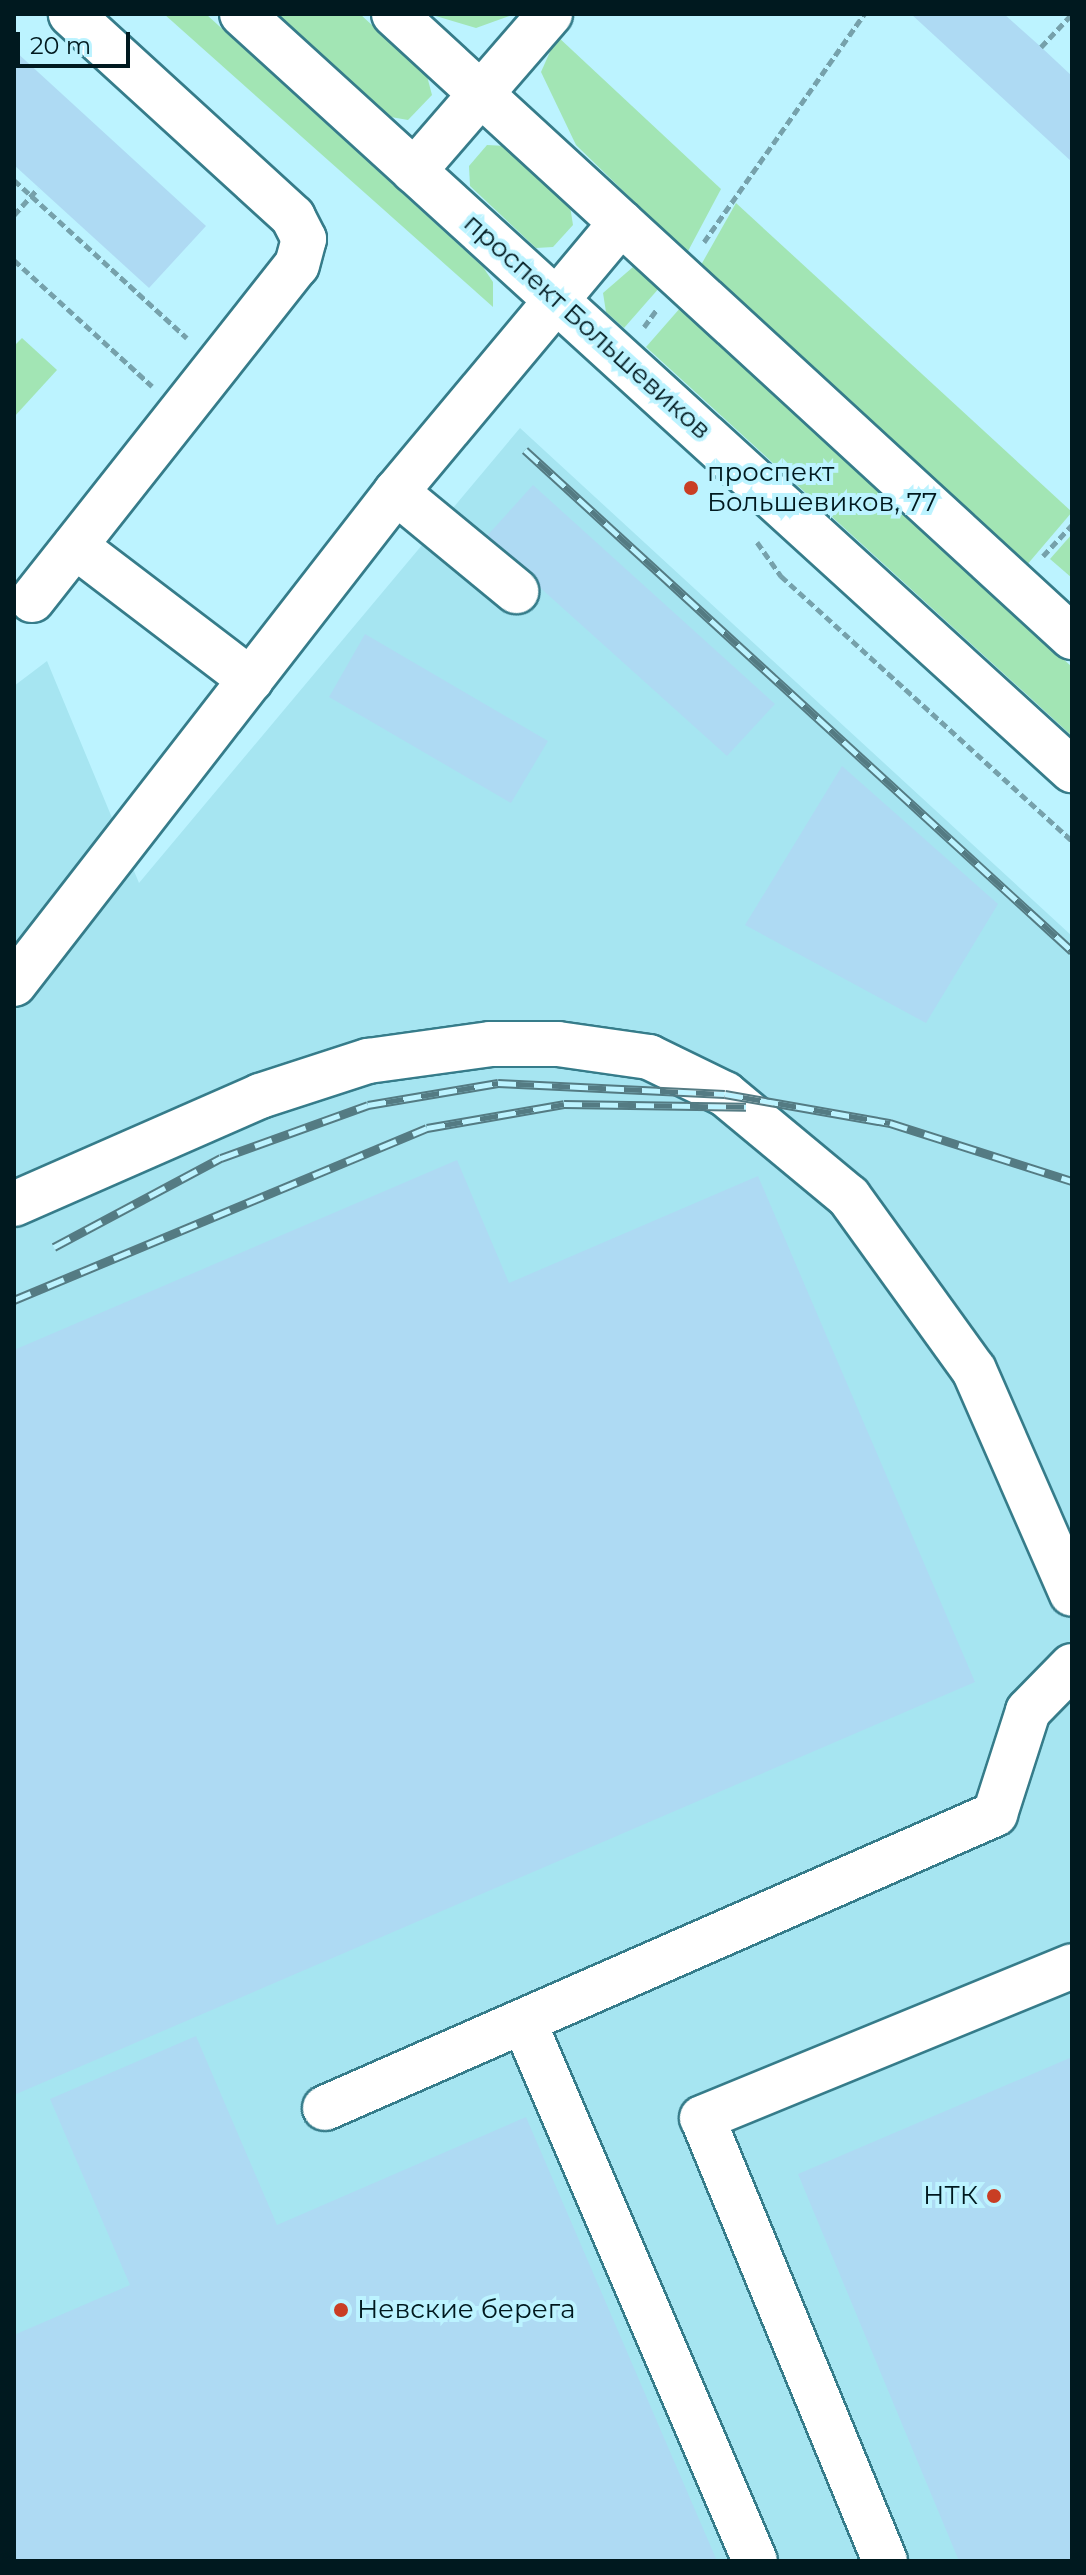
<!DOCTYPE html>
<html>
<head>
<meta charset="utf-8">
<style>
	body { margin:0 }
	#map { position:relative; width:1086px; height:2575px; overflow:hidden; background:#bcf3ff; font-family:Montserrat,sans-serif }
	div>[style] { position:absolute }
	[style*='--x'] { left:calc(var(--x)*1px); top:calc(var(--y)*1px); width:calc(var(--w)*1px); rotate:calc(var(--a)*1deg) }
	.built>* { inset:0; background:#a6e5f1 }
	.green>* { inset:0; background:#a2e5b4 }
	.building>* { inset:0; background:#aedaf3 }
	.path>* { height:5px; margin-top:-2.5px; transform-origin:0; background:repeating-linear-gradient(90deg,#76a1ab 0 8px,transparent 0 12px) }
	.roads { filter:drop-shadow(2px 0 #367c8a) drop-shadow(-2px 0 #367c8a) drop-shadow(0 2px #367c8a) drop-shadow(0 -2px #367c8a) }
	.minor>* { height:44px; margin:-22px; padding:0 22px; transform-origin:22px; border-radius:22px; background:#fff }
	.major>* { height:44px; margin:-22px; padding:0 22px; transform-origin:22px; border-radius:22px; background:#fff }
	.rail>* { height:9px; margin-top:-4.5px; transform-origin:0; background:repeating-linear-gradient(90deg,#bcf3ff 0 18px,#547b83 0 36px); box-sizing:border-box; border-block:2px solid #547b83 }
	.dots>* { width:22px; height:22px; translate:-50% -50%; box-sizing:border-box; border:4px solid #bcf3ff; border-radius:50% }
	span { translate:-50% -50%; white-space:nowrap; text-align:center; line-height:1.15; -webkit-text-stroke:8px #bcf3ff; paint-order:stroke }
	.street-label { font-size:26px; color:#00191f }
	.poi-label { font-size:26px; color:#00191f }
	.left { translate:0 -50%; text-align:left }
	.right { translate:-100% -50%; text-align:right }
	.frame { position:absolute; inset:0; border:16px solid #00191f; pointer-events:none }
	.scale { position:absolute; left:16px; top:32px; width:114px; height:36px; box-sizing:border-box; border:4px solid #00191f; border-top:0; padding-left:10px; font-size:24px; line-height:28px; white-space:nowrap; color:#00191f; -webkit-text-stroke:6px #bcf3ff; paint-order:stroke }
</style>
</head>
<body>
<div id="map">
	<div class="built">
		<div style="clip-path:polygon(520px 428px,1072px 936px,1072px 2561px,14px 2561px,14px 686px,47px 661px,139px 883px)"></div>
	</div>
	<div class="green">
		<div style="clip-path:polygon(164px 14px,206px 14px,483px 267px,493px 282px,493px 307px)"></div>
		<div style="clip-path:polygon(278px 14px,360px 14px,427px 76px,432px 95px,408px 120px,391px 117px)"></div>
		<div style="clip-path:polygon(429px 14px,515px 14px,476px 28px)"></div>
		<div style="clip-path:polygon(557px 36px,721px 189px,687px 253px,576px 145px,541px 72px)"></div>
		<div style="clip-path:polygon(487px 145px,506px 146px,570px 206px,573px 225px,553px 247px,536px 248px,470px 186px,469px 166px)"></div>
		<div style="clip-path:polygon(736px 203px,1072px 512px,1026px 566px,701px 265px)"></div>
		<div style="clip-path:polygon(633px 267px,660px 287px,624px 328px,606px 312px,603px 293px)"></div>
		<div style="clip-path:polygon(681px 307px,1072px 667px,1072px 736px,646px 347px)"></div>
		<div style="clip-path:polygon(22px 338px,57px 370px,14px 417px,14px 346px)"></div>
		<div style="clip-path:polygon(1072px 534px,1072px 578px,1050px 559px)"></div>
	</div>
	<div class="building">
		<div style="clip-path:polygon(911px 14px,1004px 14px,1041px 47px,1072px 76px,1072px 162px)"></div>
		<div style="clip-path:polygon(14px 50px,206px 226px,149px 288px,14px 165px)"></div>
		<div style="clip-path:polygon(533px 485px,775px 704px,727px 756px,485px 538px)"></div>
		<div style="clip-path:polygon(365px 634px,548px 741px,511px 803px,329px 697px)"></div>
		<div style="clip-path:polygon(842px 766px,998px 904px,926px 1023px,745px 925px)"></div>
		<div style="clip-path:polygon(457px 1160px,509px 1283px,758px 1176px,975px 1682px,14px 2095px,14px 1350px)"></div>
		<div style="clip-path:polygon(196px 2036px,277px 2225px,526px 2117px,717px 2561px,14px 2561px,14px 2335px,130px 2285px,50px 2099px)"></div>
		<div style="clip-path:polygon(1072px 2057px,1072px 2561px,959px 2561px,798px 2174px)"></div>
	</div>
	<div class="path">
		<div style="--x:1041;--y:47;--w:45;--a:-46.8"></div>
		<div style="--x:14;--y:180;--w:234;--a:42.4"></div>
		<div style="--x:14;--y:215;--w:36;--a:-48"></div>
		<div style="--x:704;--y:242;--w:279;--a:-54.9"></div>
		<div style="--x:14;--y:260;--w:187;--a:42.4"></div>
		<div style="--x:644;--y:327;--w:22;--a:-54"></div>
		<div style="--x:757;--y:542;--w:42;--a:54.8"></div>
		<div style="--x:781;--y:576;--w:394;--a:42.3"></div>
		<div style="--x:1043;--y:556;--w:42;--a:-46.9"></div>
	</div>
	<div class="roads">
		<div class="minor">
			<div style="--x:414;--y:171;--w:208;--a:-49.1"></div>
			<div style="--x:396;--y:492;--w:156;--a:39.5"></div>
			<div style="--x:75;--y:546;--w:221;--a:37.3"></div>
			<div style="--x:32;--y:600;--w:427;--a:-51.7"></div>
			<div style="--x:297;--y:265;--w:27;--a:-75"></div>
			<div style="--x:304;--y:239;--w:25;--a:-117"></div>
			<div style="--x:293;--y:217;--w:301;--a:-137.6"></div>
			<div style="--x:14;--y:984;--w:623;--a:-52.17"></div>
			<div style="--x:396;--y:492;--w:351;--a:-50.1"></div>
			<div style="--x:14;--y:1204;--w:269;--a:-23.7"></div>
			<div style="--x:260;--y:1096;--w:114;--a:-18"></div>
			<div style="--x:368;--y:1061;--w:123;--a:-7.9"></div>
			<div style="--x:490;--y:1044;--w:68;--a:0"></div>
			<div style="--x:558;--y:1044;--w:92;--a:8.1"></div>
			<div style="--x:649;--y:1057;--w:85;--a:26"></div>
			<div style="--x:725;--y:1094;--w:161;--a:39.7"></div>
			<div style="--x:849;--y:1197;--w:213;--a:54.2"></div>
			<div style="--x:974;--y:1370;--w:244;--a:66.4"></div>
			<div style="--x:524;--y:2022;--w:586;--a:66.8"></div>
			<div style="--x:325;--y:2108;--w:732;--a:-23.69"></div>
			<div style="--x:995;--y:1814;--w:108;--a:-72.2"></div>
			<div style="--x:1028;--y:1711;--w:63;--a:-45.6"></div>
			<div style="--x:885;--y:2561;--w:479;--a:-112.4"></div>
			<div style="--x:702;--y:2118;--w:400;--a:-22.3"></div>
		</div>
		<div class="major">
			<div style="--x:242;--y:14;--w:1123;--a:42.33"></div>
			<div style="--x:394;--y:14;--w:921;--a:42.58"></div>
		</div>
	</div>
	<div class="rail">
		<div style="--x:525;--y:450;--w:742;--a:42.49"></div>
		<div style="--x:54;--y:1247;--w:189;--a:-28.1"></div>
		<div style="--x:221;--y:1158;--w:156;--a:-19.8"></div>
		<div style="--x:368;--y:1105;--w:132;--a:-9.6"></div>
		<div style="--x:498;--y:1083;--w:227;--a:2.8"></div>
		<div style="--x:725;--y:1094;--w:168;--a:10"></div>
		<div style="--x:890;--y:1123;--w:191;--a:17.7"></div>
		<div style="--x:14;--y:1300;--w:447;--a:-22.6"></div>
		<div style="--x:427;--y:1128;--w:139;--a:-9.9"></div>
		<div style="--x:564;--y:1104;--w:182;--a:0.9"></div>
	</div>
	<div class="dots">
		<div style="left:691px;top:488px;background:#c93e24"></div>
		<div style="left:994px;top:2196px;background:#c93e24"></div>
		<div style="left:341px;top:2310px;background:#c93e24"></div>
	</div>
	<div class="street-label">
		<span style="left:587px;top:327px;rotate:42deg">проспект Большевиков</span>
	</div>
	<div class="poi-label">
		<span class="left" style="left:707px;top:488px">проспект<br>Большевиков, 77</span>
		<span class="right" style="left:978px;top:2196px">НТК</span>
		<span class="left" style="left:357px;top:2310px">Невские берега</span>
	</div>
	<div class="frame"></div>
	<div class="scale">20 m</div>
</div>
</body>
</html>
